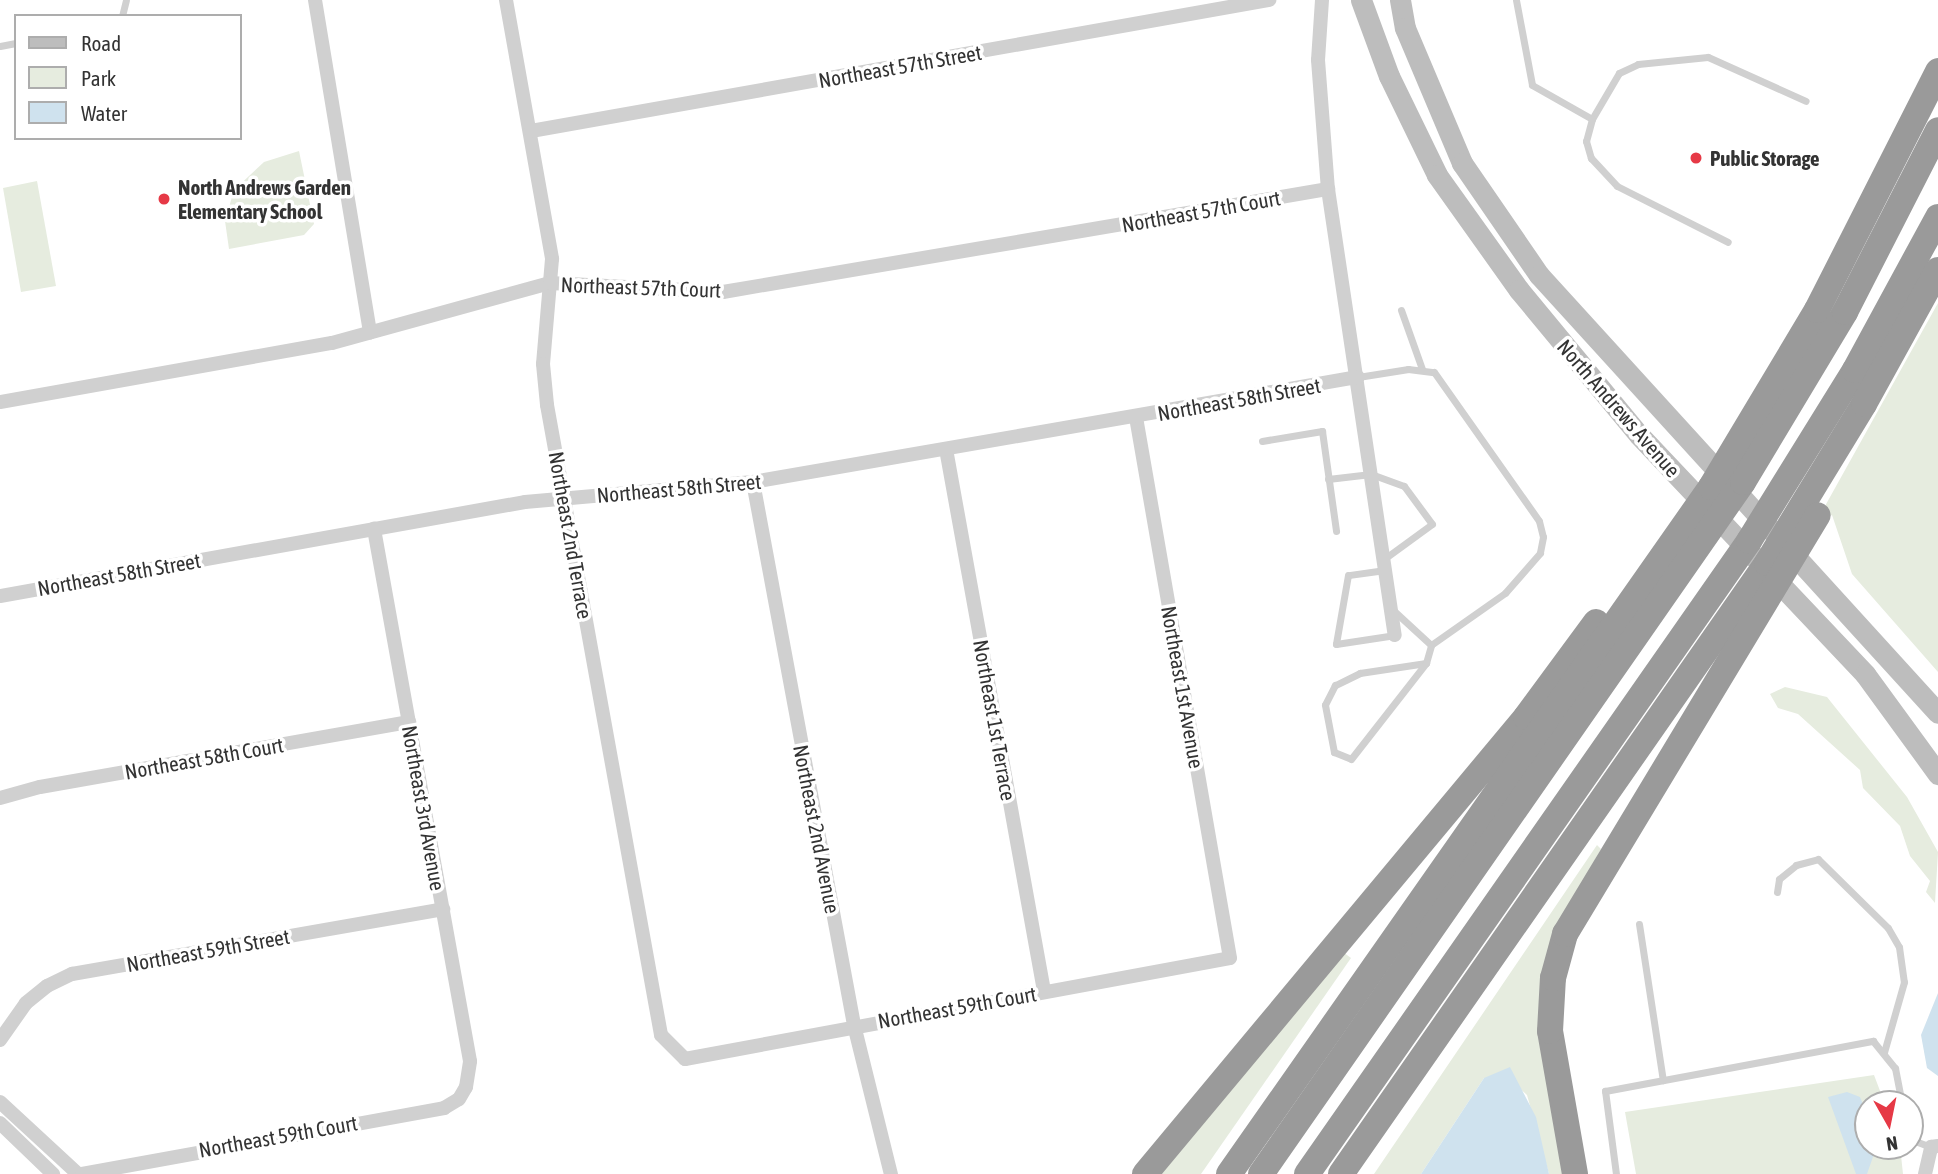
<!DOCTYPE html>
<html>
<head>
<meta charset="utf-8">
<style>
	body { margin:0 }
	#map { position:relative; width:1938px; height:1174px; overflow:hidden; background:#fff; font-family:"Asap Condensed",sans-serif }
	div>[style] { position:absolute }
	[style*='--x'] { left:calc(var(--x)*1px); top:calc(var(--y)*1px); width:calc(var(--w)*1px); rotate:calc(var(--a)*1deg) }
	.green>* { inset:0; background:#e6ecdf }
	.water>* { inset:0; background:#cfe2ee }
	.service>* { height:7px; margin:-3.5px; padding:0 3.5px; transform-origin:3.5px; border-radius:3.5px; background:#d0d0d0 }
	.minor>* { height:14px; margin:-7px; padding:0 7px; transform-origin:7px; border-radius:7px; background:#d0d0d0 }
	.secondary>* { height:21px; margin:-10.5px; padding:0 10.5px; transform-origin:10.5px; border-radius:10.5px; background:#bdbdbd }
	.motorway>* { height:26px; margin:-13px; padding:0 13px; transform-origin:13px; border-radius:13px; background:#9a9a9a }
	.dots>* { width:19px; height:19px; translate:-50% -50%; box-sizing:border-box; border:4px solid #fff; border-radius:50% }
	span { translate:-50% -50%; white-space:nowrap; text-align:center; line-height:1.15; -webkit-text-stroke:7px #fff; paint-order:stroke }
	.street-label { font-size:21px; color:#333 }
	.poi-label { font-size:21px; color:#333; font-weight:700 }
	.left { translate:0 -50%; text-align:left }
	.legend { position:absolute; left:14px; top:14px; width:228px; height:126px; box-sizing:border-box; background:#fff; border:2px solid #adadad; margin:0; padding:9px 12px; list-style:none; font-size:21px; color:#333 }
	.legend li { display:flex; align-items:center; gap:14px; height:35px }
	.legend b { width:35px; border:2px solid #adadad }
	.north { position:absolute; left:1854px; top:1090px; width:70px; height:70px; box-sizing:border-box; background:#fff; border:2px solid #adadad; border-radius:50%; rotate:171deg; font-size:19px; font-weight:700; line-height:28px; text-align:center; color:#333 }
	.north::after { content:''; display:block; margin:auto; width:24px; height:32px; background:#e63946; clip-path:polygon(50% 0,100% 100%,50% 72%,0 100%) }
</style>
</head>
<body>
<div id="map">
	<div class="green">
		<div style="clip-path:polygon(299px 151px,314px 224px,304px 235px,229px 249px,225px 221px,234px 190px,264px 162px)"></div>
		<div style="clip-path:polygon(37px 181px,56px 286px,21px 292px,3px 188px)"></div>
		<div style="clip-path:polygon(1938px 303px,1938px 672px,1852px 574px,1832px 515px,1815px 524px)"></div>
		<div style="clip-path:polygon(1785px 687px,1827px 697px,1907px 797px,1938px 852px,1935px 903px,1926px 892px,1930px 881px,1910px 856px,1900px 826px,1863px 788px,1860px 770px,1798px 714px,1778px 708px,1770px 694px)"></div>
		<div style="clip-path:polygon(1597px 845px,1601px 849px,1563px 917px,1563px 1174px,1549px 1174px,1527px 1095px,1518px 1087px,1484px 1078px,1421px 1174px,1374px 1174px)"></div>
		<div style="clip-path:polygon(1343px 952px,1351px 958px,1201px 1174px,1154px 1174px)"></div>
		<div style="clip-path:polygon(1874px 1075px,1885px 1104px,1868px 1104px,1868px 1146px,1900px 1146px,1903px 1174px,1636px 1174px,1625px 1112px)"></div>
	</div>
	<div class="water">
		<div style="clip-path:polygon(1938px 993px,1938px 1076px,1927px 1068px,1921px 1035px)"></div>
		<div style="clip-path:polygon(1510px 1067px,1536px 1117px,1549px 1174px,1421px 1174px,1484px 1078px)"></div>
		<div style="clip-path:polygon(1847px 1092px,1860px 1097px,1868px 1117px,1868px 1146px,1875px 1151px,1867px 1174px,1856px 1174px,1828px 1097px)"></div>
	</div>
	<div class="service">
		<div style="--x:1516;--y:0;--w:86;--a:79.3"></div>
		<div style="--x:1532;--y:85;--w:69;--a:29.5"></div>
		<div style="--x:1592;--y:119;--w:53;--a:-59.6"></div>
		<div style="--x:1619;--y:73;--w:21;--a:-25"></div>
		<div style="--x:1638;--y:64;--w:70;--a:-5.7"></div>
		<div style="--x:1708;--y:57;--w:107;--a:24.2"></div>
		<div style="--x:122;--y:16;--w:16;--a:-76"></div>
		<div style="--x:0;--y:46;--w:16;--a:-11"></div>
		<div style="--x:1592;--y:119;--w:23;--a:105"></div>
		<div style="--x:1586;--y:141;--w:18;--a:74"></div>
		<div style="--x:1591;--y:158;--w:38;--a:47"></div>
		<div style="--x:1617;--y:186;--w:124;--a:26.8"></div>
		<div style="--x:1401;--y:310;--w:63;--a:70.4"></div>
		<div style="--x:1358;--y:377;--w:51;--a:-9.1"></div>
		<div style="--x:1408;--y:369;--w:26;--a:7"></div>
		<div style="--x:1434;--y:372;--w:182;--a:54.8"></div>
		<div style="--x:1539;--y:521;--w:16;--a:76"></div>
		<div style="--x:1543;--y:537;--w:16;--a:101"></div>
		<div style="--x:1540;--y:553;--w:53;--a:131.2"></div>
		<div style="--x:1505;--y:593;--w:90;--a:144.9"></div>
		<div style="--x:1431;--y:645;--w:50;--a:-137.4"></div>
		<div style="--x:1262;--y:441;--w:61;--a:-9.5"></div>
		<div style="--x:1322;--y:431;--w:101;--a:82"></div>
		<div style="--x:1328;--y:479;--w:43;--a:-6.6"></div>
		<div style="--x:1371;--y:474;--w:35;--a:20"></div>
		<div style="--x:1404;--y:486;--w:47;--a:53.6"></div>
		<div style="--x:1432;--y:524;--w:59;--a:143.9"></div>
		<div style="--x:1385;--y:570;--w:37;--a:172"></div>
		<div style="--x:1348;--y:575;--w:70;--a:99.9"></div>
		<div style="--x:1336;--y:644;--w:60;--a:-8.7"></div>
		<div style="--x:1426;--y:663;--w:67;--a:171.4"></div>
		<div style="--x:1360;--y:673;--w:28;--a:154"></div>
		<div style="--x:1335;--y:685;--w:22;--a:117"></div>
		<div style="--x:1325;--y:705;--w:48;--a:79.2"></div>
		<div style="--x:1334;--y:752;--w:18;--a:22"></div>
		<div style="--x:1351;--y:759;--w:122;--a:-52"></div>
		<div style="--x:1426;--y:663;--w:19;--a:-74"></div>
		<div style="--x:1777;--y:892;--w:13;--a:-81"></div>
		<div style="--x:1779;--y:879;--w:22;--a:-39"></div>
		<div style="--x:1796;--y:865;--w:23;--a:-15"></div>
		<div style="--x:1818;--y:859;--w:98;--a:44.6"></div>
		<div style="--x:1888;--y:928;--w:22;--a:60"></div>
		<div style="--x:1899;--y:947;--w:35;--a:82"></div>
		<div style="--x:1904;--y:982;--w:73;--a:105.9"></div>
		<div style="--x:1639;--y:924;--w:158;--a:81.3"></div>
		<div style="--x:1910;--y:1132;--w:10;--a:61"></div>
		<div style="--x:1915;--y:1141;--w:17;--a:21"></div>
		<div style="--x:1616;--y:1174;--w:84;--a:-97.5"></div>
		<div style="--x:1605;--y:1091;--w:273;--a:-10.6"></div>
		<div style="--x:1873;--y:1041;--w:35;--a:51"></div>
		<div style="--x:1895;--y:1068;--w:37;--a:79"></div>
	</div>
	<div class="minor">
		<div style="--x:315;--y:0;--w:337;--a:80.6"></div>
		<div style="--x:506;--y:0;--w:263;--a:79.9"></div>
		<div style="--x:552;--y:259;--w:105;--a:94.9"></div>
		<div style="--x:543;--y:364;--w:41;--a:84.4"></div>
		<div style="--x:547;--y:405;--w:640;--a:79.74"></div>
		<div style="--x:661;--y:1035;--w:34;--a:45"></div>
		<div style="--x:685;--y:1059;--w:554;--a:-10.5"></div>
		<div style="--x:1230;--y:958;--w:549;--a:-99.86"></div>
		<div style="--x:1322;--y:0;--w:60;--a:93.8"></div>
		<div style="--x:1318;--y:60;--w:129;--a:85.6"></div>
		<div style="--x:1328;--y:189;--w:451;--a:81.5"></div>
		<div style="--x:531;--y:131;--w:750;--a:-10.07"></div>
		<div style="--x:0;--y:402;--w:337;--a:-10.1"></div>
		<div style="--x:332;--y:343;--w:226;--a:-15.4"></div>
		<div style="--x:550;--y:283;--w:173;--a:3"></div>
		<div style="--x:723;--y:292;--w:614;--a:-9.66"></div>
		<div style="--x:946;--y:449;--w:551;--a:79.75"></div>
		<div style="--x:753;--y:482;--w:552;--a:79.46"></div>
		<div style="--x:854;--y:1025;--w:154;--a:76.1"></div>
		<div style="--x:0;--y:596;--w:533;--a:-10.15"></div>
		<div style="--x:525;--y:502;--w:229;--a:-5"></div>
		<div style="--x:753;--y:482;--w:614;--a:-9.85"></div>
		<div style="--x:0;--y:798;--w:41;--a:-15.4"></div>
		<div style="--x:40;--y:787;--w:375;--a:-10"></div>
		<div style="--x:0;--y:1040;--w:45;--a:-54.9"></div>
		<div style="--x:26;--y:1003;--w:27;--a:-39"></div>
		<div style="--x:47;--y:986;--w:28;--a:-26"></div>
		<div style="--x:72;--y:974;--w:377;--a:-9.9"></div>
		<div style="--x:0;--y:1102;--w:106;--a:42.7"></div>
		<div style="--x:0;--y:1123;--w:74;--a:43.9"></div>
		<div style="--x:82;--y:1174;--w:368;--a:-10.3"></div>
		<div style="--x:444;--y:1108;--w:17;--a:-31"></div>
		<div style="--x:459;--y:1099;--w:14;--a:-60"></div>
		<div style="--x:466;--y:1087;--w:26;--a:-81"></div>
		<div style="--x:470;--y:1061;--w:541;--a:-100.23"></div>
		<div style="--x:1925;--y:1174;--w:28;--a:-77"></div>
		<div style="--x:1931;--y:1147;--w:7;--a:-8"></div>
	</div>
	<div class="secondary">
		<div style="--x:1361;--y:0;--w:81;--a:69.8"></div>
		<div style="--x:1389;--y:76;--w:110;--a:64.1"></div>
		<div style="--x:1437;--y:175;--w:141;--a:54.5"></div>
		<div style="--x:1519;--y:290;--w:188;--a:50.4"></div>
		<div style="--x:1639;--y:435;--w:329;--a:46.6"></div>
		<div style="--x:1865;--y:674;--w:124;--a:53.9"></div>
		<div style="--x:1400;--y:0;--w:28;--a:80"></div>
		<div style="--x:1405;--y:28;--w:147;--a:67.1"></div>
		<div style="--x:1462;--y:163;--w:136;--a:55.5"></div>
		<div style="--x:1539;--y:275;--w:592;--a:47.67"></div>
	</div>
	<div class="motorway">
		<div style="--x:1145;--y:1174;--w:595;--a:-50.18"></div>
		<div style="--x:1526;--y:717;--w:118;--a:-53.6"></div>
		<div style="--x:1229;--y:1174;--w:839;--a:-54.95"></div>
		<div style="--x:1711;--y:487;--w:206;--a:-59.1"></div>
		<div style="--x:1817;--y:310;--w:268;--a:-63.1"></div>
		<div style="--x:1261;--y:1174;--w:843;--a:-55.14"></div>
		<div style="--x:1743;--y:482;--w:198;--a:-59"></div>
		<div style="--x:1845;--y:312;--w:204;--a:-62.9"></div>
		<div style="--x:1307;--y:1174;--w:772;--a:-55.07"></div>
		<div style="--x:1749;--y:541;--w:201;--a:-58.2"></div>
		<div style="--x:1855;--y:370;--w:174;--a:-61.5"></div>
		<div style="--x:1341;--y:1174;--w:745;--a:-55.12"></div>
		<div style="--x:1767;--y:563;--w:186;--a:-58.6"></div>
		<div style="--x:1864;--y:404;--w:153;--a:-61.1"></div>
		<div style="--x:1575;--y:1174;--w:145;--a:-99.9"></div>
		<div style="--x:1550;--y:1031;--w:53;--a:-86.8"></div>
		<div style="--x:1553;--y:978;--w:46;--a:-74.7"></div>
		<div style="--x:1565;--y:934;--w:489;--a:-58.9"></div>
	</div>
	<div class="dots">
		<div style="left:1696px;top:158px;background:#e63946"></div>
		<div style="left:164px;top:199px;background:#e63946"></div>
	</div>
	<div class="street-label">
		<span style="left:900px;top:66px;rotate:-10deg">Northeast 57th Street</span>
		<span style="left:1201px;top:211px;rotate:-10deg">Northeast 57th Court</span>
		<span style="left:641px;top:287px;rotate:2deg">Northeast 57th Court</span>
		<span style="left:1239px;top:399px;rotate:-10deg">Northeast 58th Street</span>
		<span style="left:1619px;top:408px;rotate:49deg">North Andrews Avenue</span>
		<span style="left:679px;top:488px;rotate:-5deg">Northeast 58th Street</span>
		<span style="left:571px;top:535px;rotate:80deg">Northeast 2nd Terrace</span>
		<span style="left:119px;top:574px;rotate:-10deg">Northeast 58th Street</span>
		<span style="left:1183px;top:687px;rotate:80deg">Northeast 1st Avenue</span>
		<span style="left:995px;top:720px;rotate:80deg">Northeast 1st Terrace</span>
		<span style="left:204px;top:758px;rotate:-10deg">Northeast 58th Court</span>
		<span style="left:424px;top:808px;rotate:80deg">Northeast 3rd Avenue</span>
		<span style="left:817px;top:829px;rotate:79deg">Northeast 2nd Avenue</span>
		<span style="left:208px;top:950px;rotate:-10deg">Northeast 59th Street</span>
		<span style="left:957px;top:1007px;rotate:-10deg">Northeast 59th Court</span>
		<span style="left:278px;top:1136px;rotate:-10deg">Northeast 59th Court</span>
	</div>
	<div class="poi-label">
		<span class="left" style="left:1710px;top:158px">Public Storage</span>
		<span class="left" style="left:178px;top:199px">North Andrews Garden<br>Elementary School</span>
	</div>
	<ul class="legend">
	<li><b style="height:9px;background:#bdbdbd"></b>Road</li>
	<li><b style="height:19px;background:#e6ecdf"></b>Park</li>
	<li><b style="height:19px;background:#cfe2ee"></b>Water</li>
	</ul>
	<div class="north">N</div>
</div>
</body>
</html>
